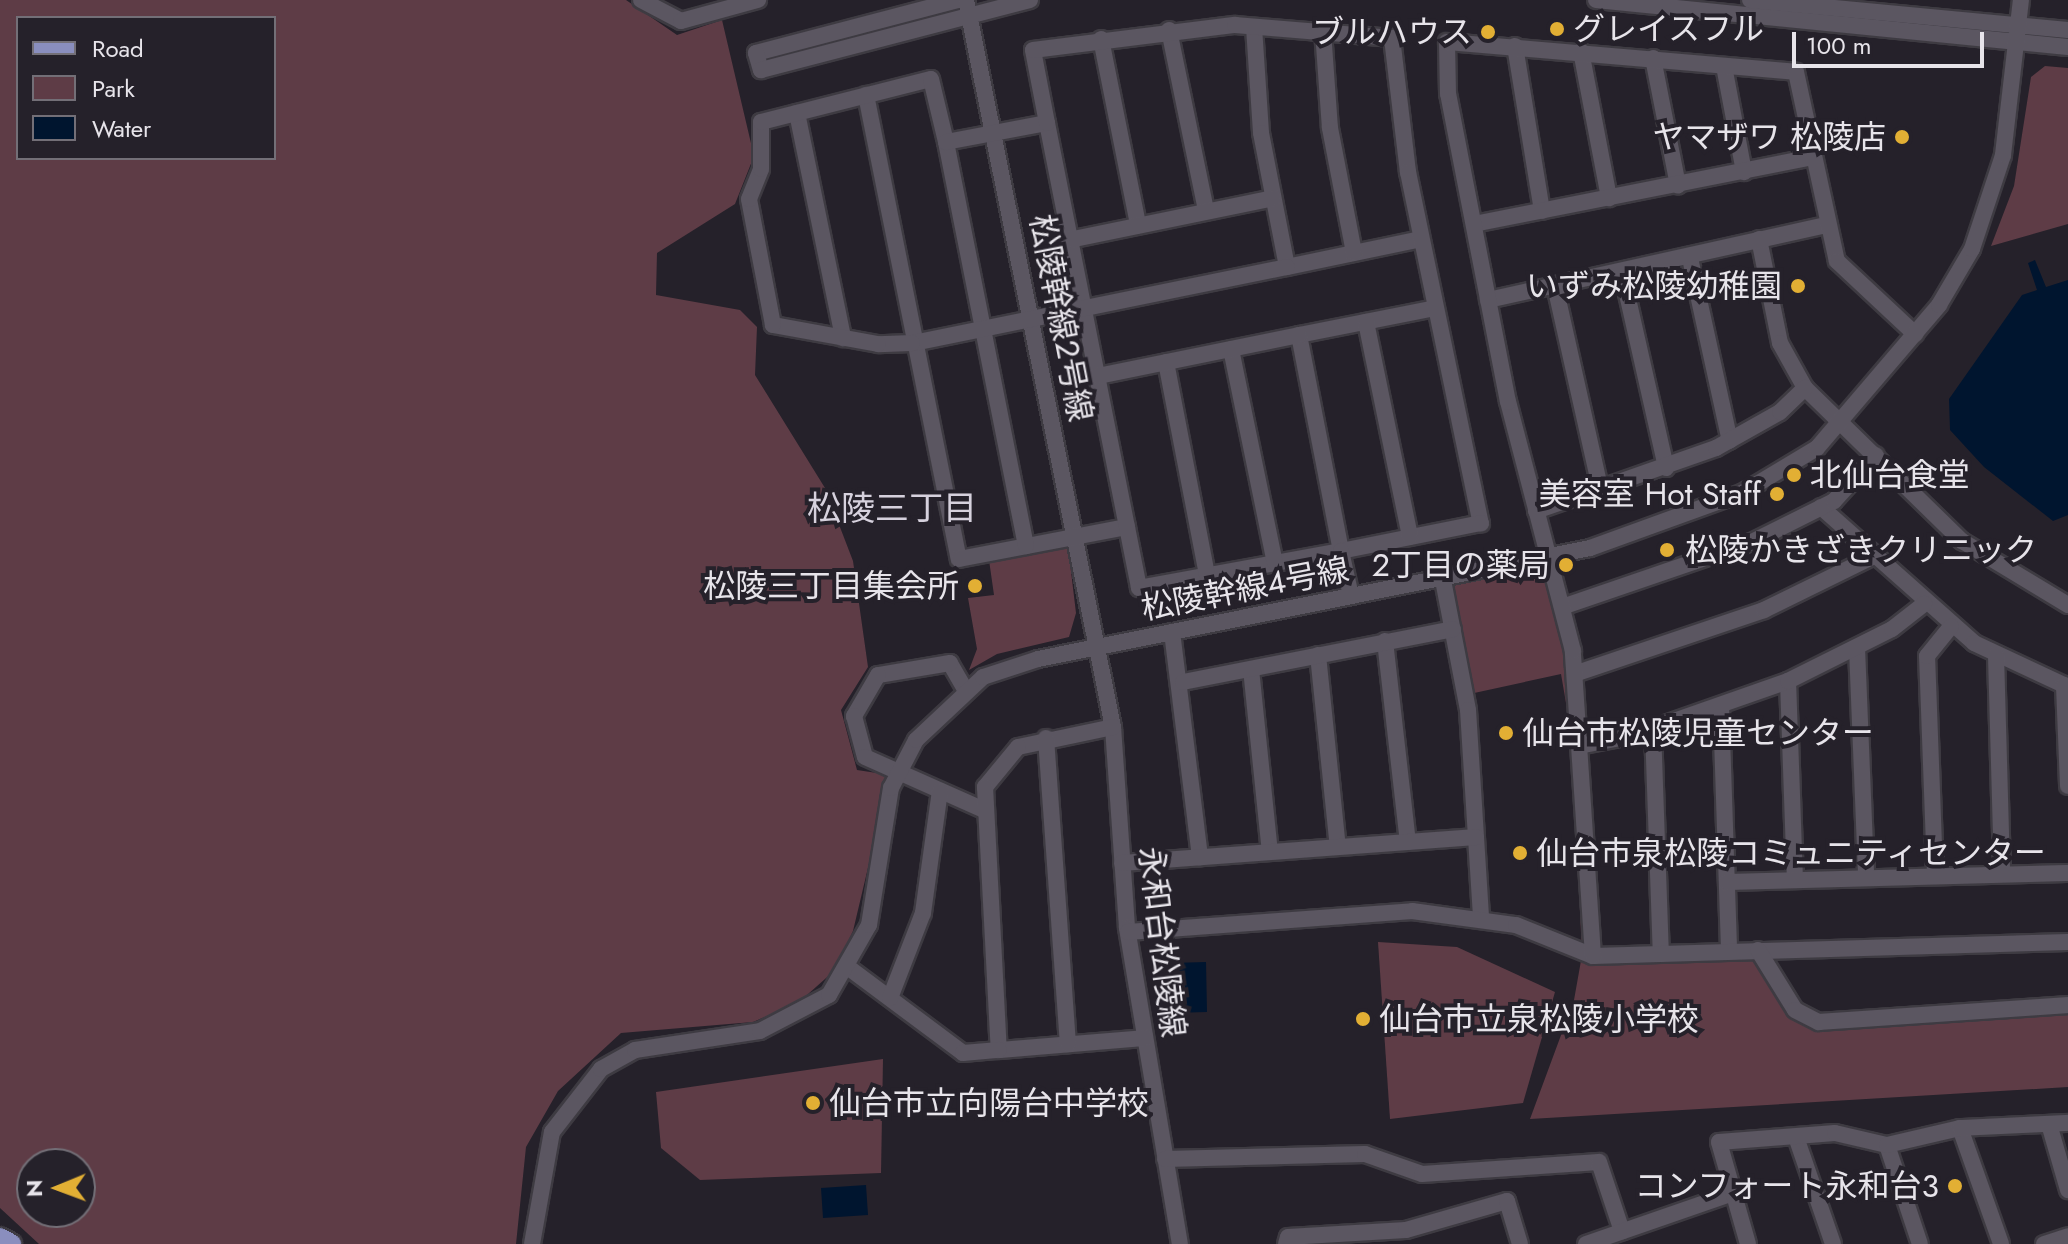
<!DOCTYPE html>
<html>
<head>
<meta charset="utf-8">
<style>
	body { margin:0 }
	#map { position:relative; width:2068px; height:1244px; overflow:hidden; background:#25212a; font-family:Jost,"Noto Sans JP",sans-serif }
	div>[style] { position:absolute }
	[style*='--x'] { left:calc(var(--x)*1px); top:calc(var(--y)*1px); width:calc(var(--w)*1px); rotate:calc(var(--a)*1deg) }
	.green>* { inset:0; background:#5e3c46 }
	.water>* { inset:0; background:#00152f }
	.roads { filter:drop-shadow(2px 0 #3e3b42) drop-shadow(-2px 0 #3e3b42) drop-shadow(0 2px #3e3b42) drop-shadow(0 -2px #3e3b42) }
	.minor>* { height:16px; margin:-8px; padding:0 8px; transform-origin:8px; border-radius:8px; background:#5b5661 }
	.major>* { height:20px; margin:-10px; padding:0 10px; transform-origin:10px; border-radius:10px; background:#8a8ebe }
	.dots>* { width:22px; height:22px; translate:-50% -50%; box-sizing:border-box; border:4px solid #25212a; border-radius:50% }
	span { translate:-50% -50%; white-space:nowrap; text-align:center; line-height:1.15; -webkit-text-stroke:8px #25212a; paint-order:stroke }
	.poi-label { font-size:32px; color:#e7e4ea }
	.left { translate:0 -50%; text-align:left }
	.right { translate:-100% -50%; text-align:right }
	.street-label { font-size:32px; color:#e7e4ea }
	.neighbourhood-label { font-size:34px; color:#d6d1dd }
	.legend { position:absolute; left:16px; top:16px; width:260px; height:144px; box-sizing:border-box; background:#25212a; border:2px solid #736f77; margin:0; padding:10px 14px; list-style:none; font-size:24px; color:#e7e4ea }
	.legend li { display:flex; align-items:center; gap:16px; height:40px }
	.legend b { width:40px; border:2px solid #736f77 }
	.north { position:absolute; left:16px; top:1148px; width:80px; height:80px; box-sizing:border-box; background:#25212a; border:2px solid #736f77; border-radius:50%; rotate:269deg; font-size:22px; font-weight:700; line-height:32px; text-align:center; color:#e7e4ea }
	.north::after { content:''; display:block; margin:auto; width:28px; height:36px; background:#e2af34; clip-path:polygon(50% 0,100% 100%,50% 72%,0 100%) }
	.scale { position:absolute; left:1792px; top:32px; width:192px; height:36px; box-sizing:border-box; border:4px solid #e7e4ea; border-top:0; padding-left:10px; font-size:24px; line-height:28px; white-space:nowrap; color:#e7e4ea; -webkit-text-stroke:6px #25212a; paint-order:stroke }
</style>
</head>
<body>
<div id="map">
	<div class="green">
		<div style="clip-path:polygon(evenodd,0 0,626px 0,677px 35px,722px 20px,754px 156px,735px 204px,657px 253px,656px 295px,740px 310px,757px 327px,755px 375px,825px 488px,853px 561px,868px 667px,841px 710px,857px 770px,890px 775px,853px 931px,834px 971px,798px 1003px,753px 1022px,621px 1033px,558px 1091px,526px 1147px,516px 1244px,39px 1244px,0 1208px,0 0,18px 18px,274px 18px,274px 158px,18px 158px,18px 18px,0 0,32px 1164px,80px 1164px,80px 1212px,32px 1212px,32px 1164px)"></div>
		<div style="clip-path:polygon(2045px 66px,2068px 68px,2068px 224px,1991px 246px,2014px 186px,2031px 77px)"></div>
		<div style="clip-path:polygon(1067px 538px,1076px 613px,1069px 637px,997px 654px,969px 670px,977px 649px,968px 598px,994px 595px,988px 553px)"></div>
		<div style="clip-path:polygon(1548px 558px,1562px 607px,1593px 954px,1758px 950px,1795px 1010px,1820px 1022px,2068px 1007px,2068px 1087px,1530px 1119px,1574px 1000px,1582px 955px,1572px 738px,1561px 674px,1465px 695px,1443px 581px)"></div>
		<div style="clip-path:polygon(1378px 942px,1457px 947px,1555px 992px,1523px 1103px,1390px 1119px)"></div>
		<div style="clip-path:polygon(883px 1059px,881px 1173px,700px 1180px,661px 1148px,656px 1092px)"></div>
	</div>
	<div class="water">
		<div style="clip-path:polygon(2035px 260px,2046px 287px,2068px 280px,2068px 515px,2053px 521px,1984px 467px,1950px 430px,1949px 399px,2022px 295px,2037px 290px,2028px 263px)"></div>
		<div style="clip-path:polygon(1206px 962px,1207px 1012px,1172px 1013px,1171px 963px)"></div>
		<div style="clip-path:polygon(866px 1185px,868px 1215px,823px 1218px,821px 1188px)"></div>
	</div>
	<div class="roads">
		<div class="minor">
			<div style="--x:641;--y:0;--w:45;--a:27.7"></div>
			<div style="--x:681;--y:21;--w:80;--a:-15.3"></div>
			<div style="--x:958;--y:0;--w:209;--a:165.3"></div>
			<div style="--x:756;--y:53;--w:18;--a:74"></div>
			<div style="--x:761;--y:70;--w:278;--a:-14.6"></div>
			<div style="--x:966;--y:0;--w:742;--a:78.57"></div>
			<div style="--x:1113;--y:727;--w:201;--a:86"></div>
			<div style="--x:1127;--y:928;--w:320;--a:80.5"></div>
			<div style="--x:1596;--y:0;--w:474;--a:5.7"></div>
			<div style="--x:1750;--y:0;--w:319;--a:5.4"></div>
			<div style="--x:1254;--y:27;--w:106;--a:86.2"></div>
			<div style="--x:1261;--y:133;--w:136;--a:79"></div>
			<div style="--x:1287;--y:267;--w:137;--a:-11.8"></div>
			<div style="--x:1169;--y:30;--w:185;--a:78.4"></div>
			<div style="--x:1323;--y:31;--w:97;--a:85.9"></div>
			<div style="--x:1330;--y:128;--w:127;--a:79.1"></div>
			<div style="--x:1101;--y:39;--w:190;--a:78.7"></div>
			<div style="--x:1515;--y:46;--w:167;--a:80.7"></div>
			<div style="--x:1581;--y:51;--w:150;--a:79.2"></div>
			<div style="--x:1653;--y:58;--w:130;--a:78.9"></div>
			<div style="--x:1724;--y:66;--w:108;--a:79.3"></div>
			<div style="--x:866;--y:95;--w:473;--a:78.7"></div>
			<div style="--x:959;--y:559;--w:171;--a:-10.8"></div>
			<div style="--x:797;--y:113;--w:230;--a:78.4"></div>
			<div style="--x:1047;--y:123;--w:474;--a:78.8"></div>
			<div style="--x:1139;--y:588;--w:205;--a:-10.4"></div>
			<div style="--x:1341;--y:551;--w:220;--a:-101"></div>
			<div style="--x:1299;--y:335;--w:139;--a:-11.2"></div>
			<div style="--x:946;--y:142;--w:412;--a:78.8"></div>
			<div style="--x:1474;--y:224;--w:346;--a:-11.2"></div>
			<div style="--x:1759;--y:239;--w:106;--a:78.6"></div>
			<div style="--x:1780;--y:343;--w:51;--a:60.9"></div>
			<div style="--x:1805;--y:388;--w:219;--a:44.3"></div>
			<div style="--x:1962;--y:541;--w:124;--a:31.1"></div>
			<div style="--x:1069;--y:240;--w:208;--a:-11.6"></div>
			<div style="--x:1690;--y:258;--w:187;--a:77.7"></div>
			<div style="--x:1287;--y:267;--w:383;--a:168.5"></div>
			<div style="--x:912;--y:343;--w:34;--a:178"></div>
			<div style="--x:878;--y:344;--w:107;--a:-169.7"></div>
			<div style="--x:773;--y:325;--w:128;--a:-100.8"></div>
			<div style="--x:749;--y:199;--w:32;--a:-68"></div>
			<div style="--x:761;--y:169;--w:47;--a:-90"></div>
			<div style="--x:761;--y:122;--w:175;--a:-14.2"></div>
			<div style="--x:931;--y:79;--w:65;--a:76.6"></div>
			<div style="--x:946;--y:142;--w:103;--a:-10.7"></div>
			<div style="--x:1047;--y:123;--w:74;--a:-100.9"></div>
			<div style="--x:1033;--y:50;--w:204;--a:-7.1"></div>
			<div style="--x:1235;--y:25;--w:158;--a:4.7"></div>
			<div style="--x:1392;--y:38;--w:135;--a:83.2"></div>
			<div style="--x:1408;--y:172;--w:359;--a:78.3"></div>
			<div style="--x:1481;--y:523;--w:143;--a:168.7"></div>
			<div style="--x:1341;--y:551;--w:46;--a:77.5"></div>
			<div style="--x:1622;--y:272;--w:201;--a:77.3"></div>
			<div style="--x:1555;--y:286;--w:210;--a:77.4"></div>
			<div style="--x:1488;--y:300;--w:347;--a:-12.5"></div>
			<div style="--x:1366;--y:322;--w:219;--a:78.4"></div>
			<div style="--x:1231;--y:349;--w:218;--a:78.4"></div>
			<div style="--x:1166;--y:362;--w:217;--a:79.1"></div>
			<div style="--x:1098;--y:376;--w:205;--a:-11.5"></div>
			<div style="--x:1821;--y:507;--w:205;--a:41.6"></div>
			<div style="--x:1974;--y:643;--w:104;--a:25.1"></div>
			<div style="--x:1536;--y:511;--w:191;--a:-19.3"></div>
			<div style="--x:1716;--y:448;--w:73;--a:-29.4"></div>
			<div style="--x:1780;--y:412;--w:35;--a:-44"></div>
			<div style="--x:1443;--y:580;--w:132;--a:79.1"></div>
			<div style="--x:1468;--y:710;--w:208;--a:86.4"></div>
			<div style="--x:1562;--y:607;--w:201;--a:-18.9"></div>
			<div style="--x:1752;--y:542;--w:92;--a:-26.6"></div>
			<div style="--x:1834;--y:501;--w:62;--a:-47.6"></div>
			<div style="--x:1172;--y:632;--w:227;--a:82.9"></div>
			<div style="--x:1385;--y:641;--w:202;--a:83.5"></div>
			<div style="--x:1857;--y:648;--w:228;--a:87.7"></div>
			<div style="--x:1318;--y:655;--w:193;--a:84.1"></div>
			<div style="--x:1996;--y:655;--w:216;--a:88.4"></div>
			<div style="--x:1251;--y:669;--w:184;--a:84.1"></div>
			<div style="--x:1577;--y:673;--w:197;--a:-18.6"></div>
			<div style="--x:1764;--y:610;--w:120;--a:-26.1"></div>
			<div style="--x:1788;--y:681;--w:198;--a:88"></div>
			<div style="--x:1183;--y:682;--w:275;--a:-11.1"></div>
			<div style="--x:2064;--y:685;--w:101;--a:87.7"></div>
			<div style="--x:966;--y:691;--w:32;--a:-120"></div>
			<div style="--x:950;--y:663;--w:73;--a:170.5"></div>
			<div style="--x:878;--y:675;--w:48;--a:120.3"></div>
			<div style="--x:854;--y:716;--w:42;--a:75"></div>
			<div style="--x:865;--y:757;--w:130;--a:24"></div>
			<div style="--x:1721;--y:707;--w:244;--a:88.1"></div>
			<div style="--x:1113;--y:727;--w:97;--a:168.1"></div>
			<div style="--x:1018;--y:747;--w:52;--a:129.5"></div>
			<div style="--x:985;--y:787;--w:263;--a:87"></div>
			<div style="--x:999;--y:1050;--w:146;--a:-4.7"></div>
			<div style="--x:1653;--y:729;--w:225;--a:88"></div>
			<div style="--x:1046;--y:738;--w:307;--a:85.9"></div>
			<div style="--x:1584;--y:745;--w:48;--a:-10.8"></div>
			<div style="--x:1631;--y:736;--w:166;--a:-19.3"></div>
			<div style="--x:1788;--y:681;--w:116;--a:-26.6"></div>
			<div style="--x:1892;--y:629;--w:41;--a:-38"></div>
			<div style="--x:1122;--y:863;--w:355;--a:-4.2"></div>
			<div style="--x:1935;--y:873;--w:217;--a:-92.1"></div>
			<div style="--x:1927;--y:656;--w:38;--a:-51"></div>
			<div style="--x:1727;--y:882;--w:341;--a:-1.5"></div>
			<div style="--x:1128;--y:932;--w:285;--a:-4.2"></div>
			<div style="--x:1412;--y:911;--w:105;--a:7.7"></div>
			<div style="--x:1516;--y:925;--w:83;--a:21.9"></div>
			<div style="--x:1593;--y:956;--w:475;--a:-1.7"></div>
			<div style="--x:1758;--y:950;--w:70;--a:58.3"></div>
			<div style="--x:1795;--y:1010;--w:27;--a:27"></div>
			<div style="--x:1819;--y:1022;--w:250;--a:-3.9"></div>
			<div style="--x:1593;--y:956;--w:306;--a:-93.8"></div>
			<div style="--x:1573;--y:651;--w:257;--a:-104.6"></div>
			<div style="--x:1508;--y:402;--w:314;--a:-101"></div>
			<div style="--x:1448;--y:94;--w:52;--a:-91.1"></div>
			<div style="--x:1447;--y:42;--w:350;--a:4.9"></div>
			<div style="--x:1796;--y:72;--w:193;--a:77.8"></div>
			<div style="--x:1837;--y:261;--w:107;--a:43.1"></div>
			<div style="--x:849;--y:968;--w:142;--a:36.7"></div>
			<div style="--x:963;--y:1053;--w:36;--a:-5"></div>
			<div style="--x:890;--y:998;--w:91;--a:-68.8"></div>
			<div style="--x:923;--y:913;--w:123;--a:-82.1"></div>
			<div style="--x:2049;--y:1124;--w:69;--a:73.9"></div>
			<div style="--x:1960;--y:1128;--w:123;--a:70.5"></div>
			<div style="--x:1796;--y:1137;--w:113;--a:70.9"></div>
			<div style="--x:1887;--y:1145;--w:104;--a:71.6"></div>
			<div style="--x:1165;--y:1159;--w:200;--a:-1.4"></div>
			<div style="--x:1365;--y:1154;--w:60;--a:19.3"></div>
			<div style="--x:1422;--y:1174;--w:177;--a:-3.9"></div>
			<div style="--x:1599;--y:1162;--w:73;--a:71.6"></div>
			<div style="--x:532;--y:1244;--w:114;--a:-79.9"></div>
			<div style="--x:552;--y:1132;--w:80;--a:-52.1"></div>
			<div style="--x:601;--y:1069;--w:39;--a:-29"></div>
			<div style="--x:635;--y:1050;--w:126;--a:-8.6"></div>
			<div style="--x:760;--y:1031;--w:78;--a:-27.6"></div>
			<div style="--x:829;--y:995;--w:81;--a:-60.3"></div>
			<div style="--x:869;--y:925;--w:139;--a:-80.9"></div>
			<div style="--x:891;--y:788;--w:54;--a:-62.5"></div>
			<div style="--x:916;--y:740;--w:92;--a:-43.2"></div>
			<div style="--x:983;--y:677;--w:58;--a:-18.1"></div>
			<div style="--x:1038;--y:659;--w:563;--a:-11.37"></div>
			<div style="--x:1590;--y:548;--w:162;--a:-19.9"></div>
			<div style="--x:1742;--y:493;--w:87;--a:-31"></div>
			<div style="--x:1817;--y:448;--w:188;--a:-49.5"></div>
			<div style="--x:1939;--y:305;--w:65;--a:-59.5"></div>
			<div style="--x:1972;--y:249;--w:99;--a:-71.7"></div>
			<div style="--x:2003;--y:155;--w:156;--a:-83.4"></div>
			<div style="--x:1286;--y:1244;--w:7;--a:-74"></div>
			<div style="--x:1288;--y:1237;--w:118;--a:-3.4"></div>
			<div style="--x:1406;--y:1230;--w:105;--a:-16"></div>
			<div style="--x:1507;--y:1201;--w:45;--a:73.2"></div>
			<div style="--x:1586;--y:1244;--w:152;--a:-19.1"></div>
			<div style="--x:1748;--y:1244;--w:106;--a:-105.9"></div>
			<div style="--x:1719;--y:1142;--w:116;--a:-4.4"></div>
			<div style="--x:1835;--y:1133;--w:53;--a:13"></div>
			<div style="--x:1887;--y:1145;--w:75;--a:-13.1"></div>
			<div style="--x:1960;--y:1128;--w:108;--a:-2.7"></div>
			<div style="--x:2044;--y:1244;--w:25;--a:-18"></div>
		</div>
		<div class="major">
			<div style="--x:0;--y:1238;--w:13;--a:29"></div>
		</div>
	</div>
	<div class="dots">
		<div style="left:1557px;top:29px;background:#e2af34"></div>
		<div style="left:1488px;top:32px;background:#e2af34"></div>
		<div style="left:1902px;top:137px;background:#e2af34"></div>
		<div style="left:1798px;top:286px;background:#e2af34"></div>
		<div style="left:1794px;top:475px;background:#e2af34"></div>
		<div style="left:1777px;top:494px;background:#e2af34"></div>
		<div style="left:1667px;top:550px;background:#e2af34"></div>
		<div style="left:1566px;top:565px;background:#e2af34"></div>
		<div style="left:975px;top:586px;background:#e2af34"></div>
		<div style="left:1506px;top:733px;background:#e2af34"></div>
		<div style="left:1520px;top:853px;background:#e2af34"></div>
		<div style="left:1363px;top:1019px;background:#e2af34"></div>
		<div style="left:813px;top:1103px;background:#e2af34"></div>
		<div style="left:1955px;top:1186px;background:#e2af34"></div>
	</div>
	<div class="poi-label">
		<span class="left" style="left:1573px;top:29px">グレイスフル</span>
		<span class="right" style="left:1472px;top:32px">ブルハウス</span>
		<span class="right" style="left:1886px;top:137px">ヤマザワ 松陵店</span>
		<span class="right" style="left:1782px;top:286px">いずみ松陵幼稚園</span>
		<span class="left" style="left:1810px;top:475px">北仙台食堂</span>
		<span class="right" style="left:1761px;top:494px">美容室 Hot Staff</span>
		<span class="left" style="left:1685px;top:550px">松陵かきざきクリニック</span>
		<span class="right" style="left:1550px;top:565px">2丁目の薬局</span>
		<span class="right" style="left:959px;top:586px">松陵三丁目集会所</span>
		<span class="left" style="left:1522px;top:733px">仙台市松陵児童センター</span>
		<span class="left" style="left:1536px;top:853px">仙台市泉松陵コミュニティセンター</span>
		<span class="left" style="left:1379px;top:1019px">仙台市立泉松陵小学校</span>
		<span class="left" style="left:829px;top:1103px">仙台市立向陽台中学校</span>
		<span class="right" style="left:1939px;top:1186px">コンフォート永和台3</span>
	</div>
	<div class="street-label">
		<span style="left:1061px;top:318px;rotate:79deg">松陵幹線２号線</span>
		<span style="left:1245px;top:589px;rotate:-11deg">松陵幹線４号線</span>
		<span style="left:1162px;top:942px;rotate:83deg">永和台松陵線</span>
	</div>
	<div class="neighbourhood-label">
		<span style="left:892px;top:509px">松陵三丁目</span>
	</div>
	<ul class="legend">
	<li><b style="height:10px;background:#8a8ebe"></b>Road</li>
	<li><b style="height:22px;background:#5e3c46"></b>Park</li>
	<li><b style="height:22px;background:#00152f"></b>Water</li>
	</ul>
	<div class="north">N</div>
	<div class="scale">100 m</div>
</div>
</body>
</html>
